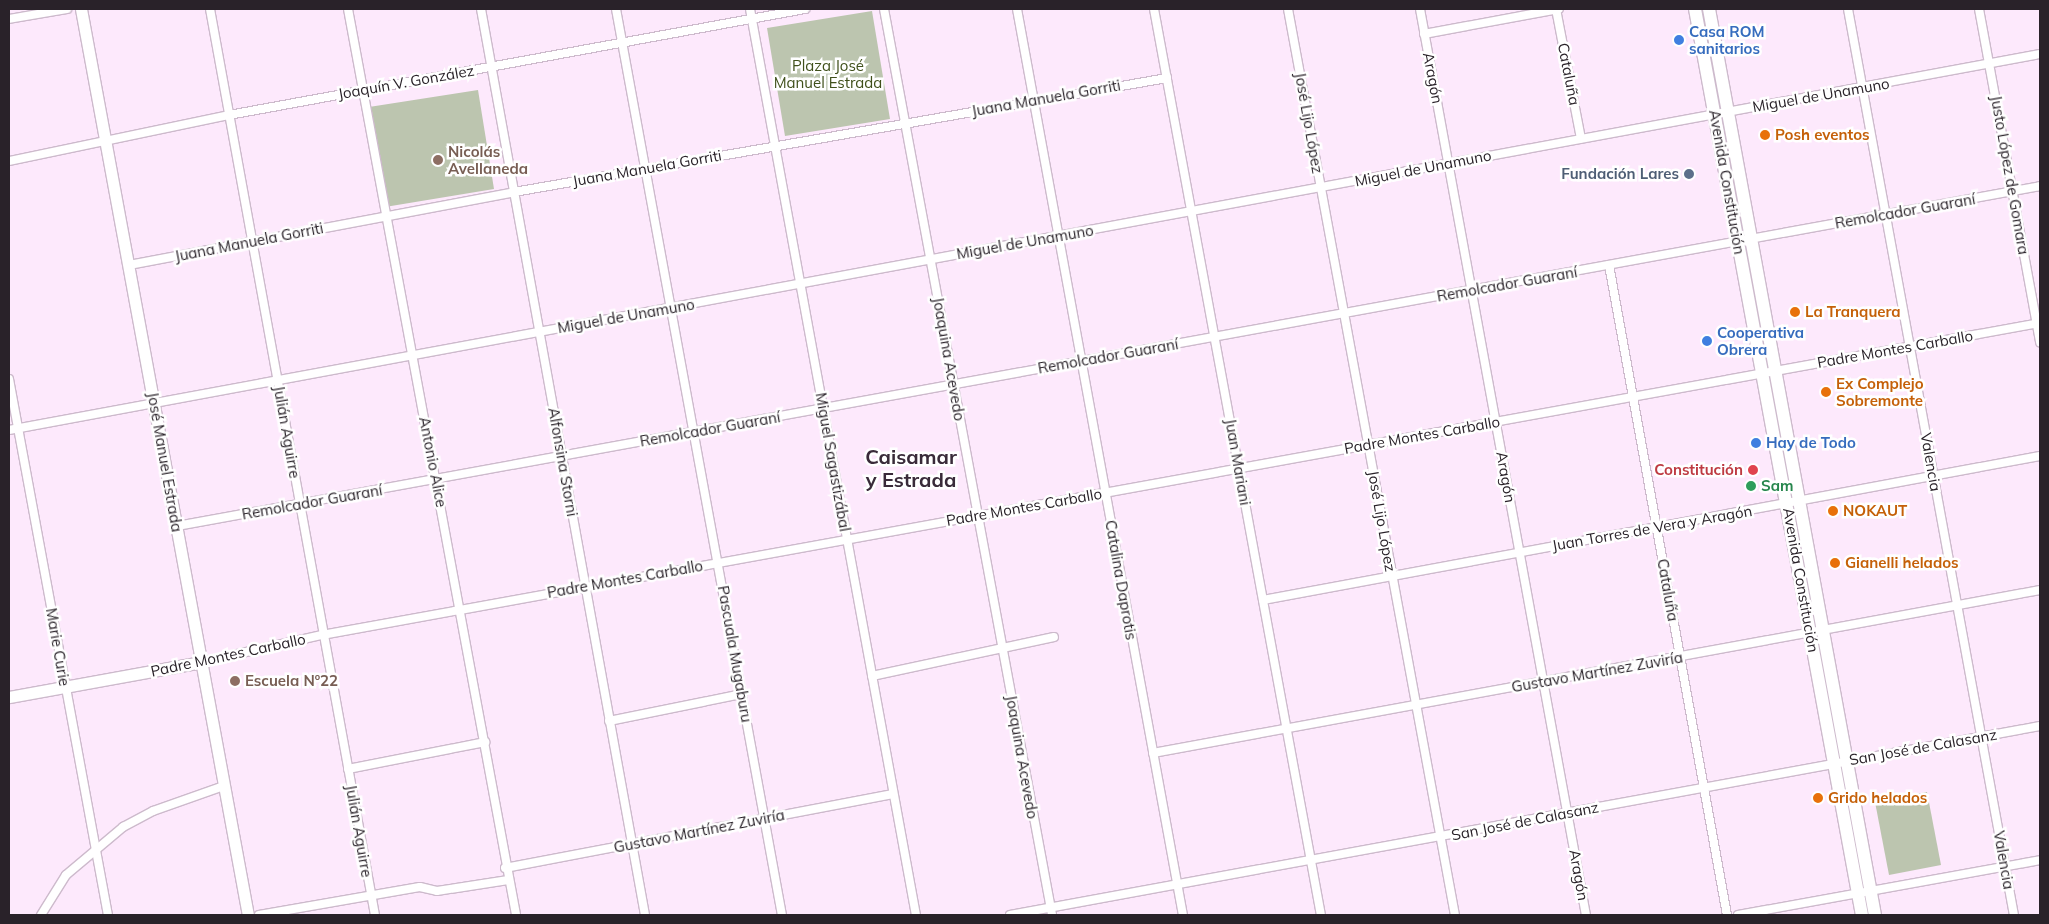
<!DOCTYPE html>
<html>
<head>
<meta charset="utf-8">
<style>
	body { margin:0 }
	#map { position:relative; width:2049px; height:924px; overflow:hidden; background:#fde9fc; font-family:Mulish,sans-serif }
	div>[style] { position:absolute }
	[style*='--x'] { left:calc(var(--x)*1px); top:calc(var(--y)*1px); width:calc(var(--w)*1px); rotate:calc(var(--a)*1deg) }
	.green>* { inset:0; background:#bcc5af }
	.roads { filter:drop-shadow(1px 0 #cdbacc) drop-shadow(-1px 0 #cdbacc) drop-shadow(0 1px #cdbacc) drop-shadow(0 -1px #cdbacc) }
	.street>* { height:8px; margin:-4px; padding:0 4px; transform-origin:4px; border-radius:4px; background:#fff }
	.secondary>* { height:11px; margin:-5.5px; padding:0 5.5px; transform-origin:5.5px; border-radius:5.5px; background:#fff }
	.primary>* { height:12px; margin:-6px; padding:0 6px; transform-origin:6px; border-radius:6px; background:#fff }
	.dots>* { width:14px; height:14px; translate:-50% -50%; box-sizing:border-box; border:2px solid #fff; border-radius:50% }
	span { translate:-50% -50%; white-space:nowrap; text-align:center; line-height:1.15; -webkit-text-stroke:5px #fff; paint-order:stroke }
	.shop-label { font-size:15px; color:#366cbe; font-weight:700 }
	.left { translate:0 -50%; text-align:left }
	.park-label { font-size:15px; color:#40501b }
	.street-label { font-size:15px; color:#292229 }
	.food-label { font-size:15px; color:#c56008; font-weight:700 }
	.education-label { font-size:15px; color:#785e54; font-weight:700 }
	.service-label { font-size:15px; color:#4e5e75; font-weight:700 }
	.right { translate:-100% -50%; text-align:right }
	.health-label { font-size:15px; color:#be3a42; font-weight:700 }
	.leisure-label { font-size:15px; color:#27864d; font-weight:700 }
	.district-label { font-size:20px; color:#392a39; font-weight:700 }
	.frame { position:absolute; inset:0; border:10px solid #292229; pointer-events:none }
</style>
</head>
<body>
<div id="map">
	<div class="green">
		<div style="clip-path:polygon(872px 11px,890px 119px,785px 136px,767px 28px)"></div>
		<div style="clip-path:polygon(478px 90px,494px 189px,385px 207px,369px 107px)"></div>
		<div style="clip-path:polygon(1927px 792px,1941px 865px,1889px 875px,1875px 802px)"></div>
	</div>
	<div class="roads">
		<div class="street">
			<div style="--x:210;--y:9;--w:921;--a:79.68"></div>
			<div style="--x:348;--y:9;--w:921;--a:79.49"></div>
			<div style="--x:481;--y:9;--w:921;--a:79.74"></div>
			<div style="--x:616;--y:9;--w:921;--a:79.62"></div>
			<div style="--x:750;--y:9;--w:921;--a:79.62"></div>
			<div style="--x:884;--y:9;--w:921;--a:79.49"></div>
			<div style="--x:1017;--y:9;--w:921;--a:79.62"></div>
			<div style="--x:1154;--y:9;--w:921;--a:79.56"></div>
			<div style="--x:1288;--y:9;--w:921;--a:79.56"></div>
			<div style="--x:1420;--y:9;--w:921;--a:79.62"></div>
			<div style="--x:1556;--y:9;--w:132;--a:79.1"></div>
			<div style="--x:1848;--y:9;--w:921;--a:79.62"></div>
			<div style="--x:1979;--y:9;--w:339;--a:79.6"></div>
			<div style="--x:9;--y:19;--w:59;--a:-9.8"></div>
			<div style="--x:1424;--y:34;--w:137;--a:-10.5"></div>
			<div style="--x:9;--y:161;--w:225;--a:-11.8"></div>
			<div style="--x:229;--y:115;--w:586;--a:-10.43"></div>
			<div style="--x:129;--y:265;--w:392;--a:-10.7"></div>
			<div style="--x:514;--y:192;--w:663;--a:-9.9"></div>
			<div style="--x:1609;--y:265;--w:661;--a:79.71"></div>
			<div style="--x:9;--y:379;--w:545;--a:79.54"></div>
			<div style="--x:9;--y:430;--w:2066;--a:-10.49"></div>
			<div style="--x:177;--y:526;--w:1894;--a:-10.34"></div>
			<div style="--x:1263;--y:600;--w:790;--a:-10.5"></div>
			<div style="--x:202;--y:662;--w:123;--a:-12.7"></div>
			<div style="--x:322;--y:635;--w:140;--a:-10.3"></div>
			<div style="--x:460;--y:610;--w:1606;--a:-10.3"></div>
			<div style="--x:872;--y:676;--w:186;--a:-12.1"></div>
			<div style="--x:609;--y:721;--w:136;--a:-11.5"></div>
			<div style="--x:1153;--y:753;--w:902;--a:-10.41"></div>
			<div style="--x:348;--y:769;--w:140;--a:-11.1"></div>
			<div style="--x:505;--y:868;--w:395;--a:-10.8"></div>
			<div style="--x:41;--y:915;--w:47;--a:-58"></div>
			<div style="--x:66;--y:875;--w:75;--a:-40.1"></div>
			<div style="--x:123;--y:827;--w:34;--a:-28"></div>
			<div style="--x:153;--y:811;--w:75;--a:-19.4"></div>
			<div style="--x:259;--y:915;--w:163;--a:-9.9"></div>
			<div style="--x:420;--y:887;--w:17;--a:13"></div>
			<div style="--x:437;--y:891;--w:72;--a:-8.8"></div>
			<div style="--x:1010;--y:915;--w:1047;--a:-10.4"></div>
			<div style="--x:1738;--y:915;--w:307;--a:-10.3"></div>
		</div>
		<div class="secondary">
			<div style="--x:81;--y:9;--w:921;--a:79.56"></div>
			<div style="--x:9;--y:697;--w:196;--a:-10.3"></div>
		</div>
		<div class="primary">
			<div style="--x:1695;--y:9;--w:921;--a:79.56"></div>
			<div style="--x:1709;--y:9;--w:921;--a:79.62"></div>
		</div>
	</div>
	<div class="dots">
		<div style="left:1679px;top:40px;background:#3f7fe0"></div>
		<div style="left:1765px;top:135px;background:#e8710a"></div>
		<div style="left:438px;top:160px;background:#8d6e63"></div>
		<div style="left:1689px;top:174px;background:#5c6f8a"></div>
		<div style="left:1795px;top:312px;background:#e8710a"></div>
		<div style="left:1707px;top:341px;background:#3f7fe0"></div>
		<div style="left:1826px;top:392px;background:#e8710a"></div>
		<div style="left:1756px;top:443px;background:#3f7fe0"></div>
		<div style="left:1753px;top:470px;background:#e0444e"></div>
		<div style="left:1751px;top:486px;background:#2e9e5b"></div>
		<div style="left:1833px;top:511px;background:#e8710a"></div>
		<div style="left:1835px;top:563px;background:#e8710a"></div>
		<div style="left:235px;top:681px;background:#8d6e63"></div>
		<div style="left:1818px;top:798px;background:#e8710a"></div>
	</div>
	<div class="shop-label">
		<span class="left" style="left:1689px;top:40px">Casa ROM<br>sanitarios</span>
		<span class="left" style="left:1717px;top:341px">Cooperativa<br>Obrera</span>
		<span class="left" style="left:1766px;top:443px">Hay de Todo</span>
	</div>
	<div class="park-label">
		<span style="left:828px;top:74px">Plaza José<br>Manuel Estrada</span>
	</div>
	<div class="street-label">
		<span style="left:1569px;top:74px;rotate:79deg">Cataluña</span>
		<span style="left:1433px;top:78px;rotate:79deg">Aragón</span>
		<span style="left:406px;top:82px;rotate:-10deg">Joaquín V. González</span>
		<span style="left:1821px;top:95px;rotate:-10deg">Miguel de Unamuno</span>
		<span style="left:1046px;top:98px;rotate:-10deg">Juana Manuela Gorriti</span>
		<span style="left:1309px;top:123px;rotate:80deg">José Lijo López</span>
		<span style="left:647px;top:168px;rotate:-10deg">Juana Manuela Gorriti</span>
		<span style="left:1423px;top:168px;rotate:-11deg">Miguel de Unamuno</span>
		<span style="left:2010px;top:175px;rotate:80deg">Justo López de Gomara</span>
		<span style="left:1727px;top:182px;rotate:80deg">Avenida Constitución</span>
		<span style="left:1905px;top:211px;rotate:-10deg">Remolcador Guaraní</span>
		<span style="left:249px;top:242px;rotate:-11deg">Juana Manuela Gorriti</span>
		<span style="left:1025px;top:242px;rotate:-10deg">Miguel de Unamuno</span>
		<span style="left:1507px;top:284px;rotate:-10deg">Remolcador Guaraní</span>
		<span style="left:626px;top:316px;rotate:-10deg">Miguel de Unamuno</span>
		<span style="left:1895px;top:349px;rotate:-10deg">Padre Montes Carballo</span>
		<span style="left:1108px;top:356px;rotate:-10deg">Remolcador Guaraní</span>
		<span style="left:949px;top:359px;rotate:80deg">Joaquina Acevedo</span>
		<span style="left:710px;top:429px;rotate:-10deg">Remolcador Guaraní</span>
		<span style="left:287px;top:432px;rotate:80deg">Julián Aguirre</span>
		<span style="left:1422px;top:435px;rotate:-10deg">Padre Montes Carballo</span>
		<span style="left:165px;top:462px;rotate:80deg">José Manuel Estrada</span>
		<span style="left:433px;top:462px;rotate:79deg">Antonio Alice</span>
		<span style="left:563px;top:462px;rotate:80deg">Alfonsina Storni</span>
		<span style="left:833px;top:462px;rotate:80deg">Miguel Sagastizábal</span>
		<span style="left:1238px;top:462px;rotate:80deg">Juan Mariani</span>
		<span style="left:1931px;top:462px;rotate:80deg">Valencia</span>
		<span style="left:1506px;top:477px;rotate:80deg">Aragón</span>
		<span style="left:312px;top:502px;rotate:-10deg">Remolcador Guaraní</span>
		<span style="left:1024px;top:507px;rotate:-10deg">Padre Montes Carballo</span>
		<span style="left:1382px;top:521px;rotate:80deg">José Lijo López</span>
		<span style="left:1652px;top:528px;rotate:-10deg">Juan Torres de Vera y Aragón</span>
		<span style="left:625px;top:579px;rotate:-10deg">Padre Montes Carballo</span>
		<span style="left:1121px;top:580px;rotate:80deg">Catalina Daprotis</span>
		<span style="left:1801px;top:580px;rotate:80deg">Avenida Constitución</span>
		<span style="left:1668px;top:590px;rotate:80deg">Cataluña</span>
		<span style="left:58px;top:647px;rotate:80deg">Marie Curie</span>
		<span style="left:735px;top:654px;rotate:80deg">Pascuala Mugaburu</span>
		<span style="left:228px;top:655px;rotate:-12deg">Padre Montes Carballo</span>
		<span style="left:1597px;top:672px;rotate:-10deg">Gustavo Martínez Zuviría</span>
		<span style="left:1923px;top:747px;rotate:-10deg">San José de Calasanz</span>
		<span style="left:1022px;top:757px;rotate:80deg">Joaquina Acevedo</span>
		<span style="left:1525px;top:821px;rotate:-11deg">San José de Calasanz</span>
		<span style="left:359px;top:831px;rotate:80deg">Julián Aguirre</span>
		<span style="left:699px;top:831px;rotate:-11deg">Gustavo Martínez Zuviría</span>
		<span style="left:2004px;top:860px;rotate:80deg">Valencia</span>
		<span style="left:1579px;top:875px;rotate:80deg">Aragón</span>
	</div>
	<div class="food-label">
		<span class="left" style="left:1775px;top:135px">Posh eventos</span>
		<span class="left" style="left:1805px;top:312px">La Tranquera</span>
		<span class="left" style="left:1836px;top:392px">Ex Complejo<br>Sobremonte</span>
		<span class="left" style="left:1843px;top:511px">NOKAUT</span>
		<span class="left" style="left:1845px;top:563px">Gianelli helados</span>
		<span class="left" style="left:1828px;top:798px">Grido helados</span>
	</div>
	<div class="education-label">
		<span class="left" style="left:448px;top:160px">Nicolás<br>Avellaneda</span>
		<span class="left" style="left:245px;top:681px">Escuela Nº22</span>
	</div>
	<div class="service-label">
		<span class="right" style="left:1679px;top:174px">Fundación Lares</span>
	</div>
	<div class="health-label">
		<span class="right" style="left:1743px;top:470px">Constitución</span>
	</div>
	<div class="leisure-label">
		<span class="left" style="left:1761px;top:486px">Sam</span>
	</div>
	<div class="district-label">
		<span style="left:911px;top:468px">Caisamar<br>y Estrada</span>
	</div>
	<div class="frame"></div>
</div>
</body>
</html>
